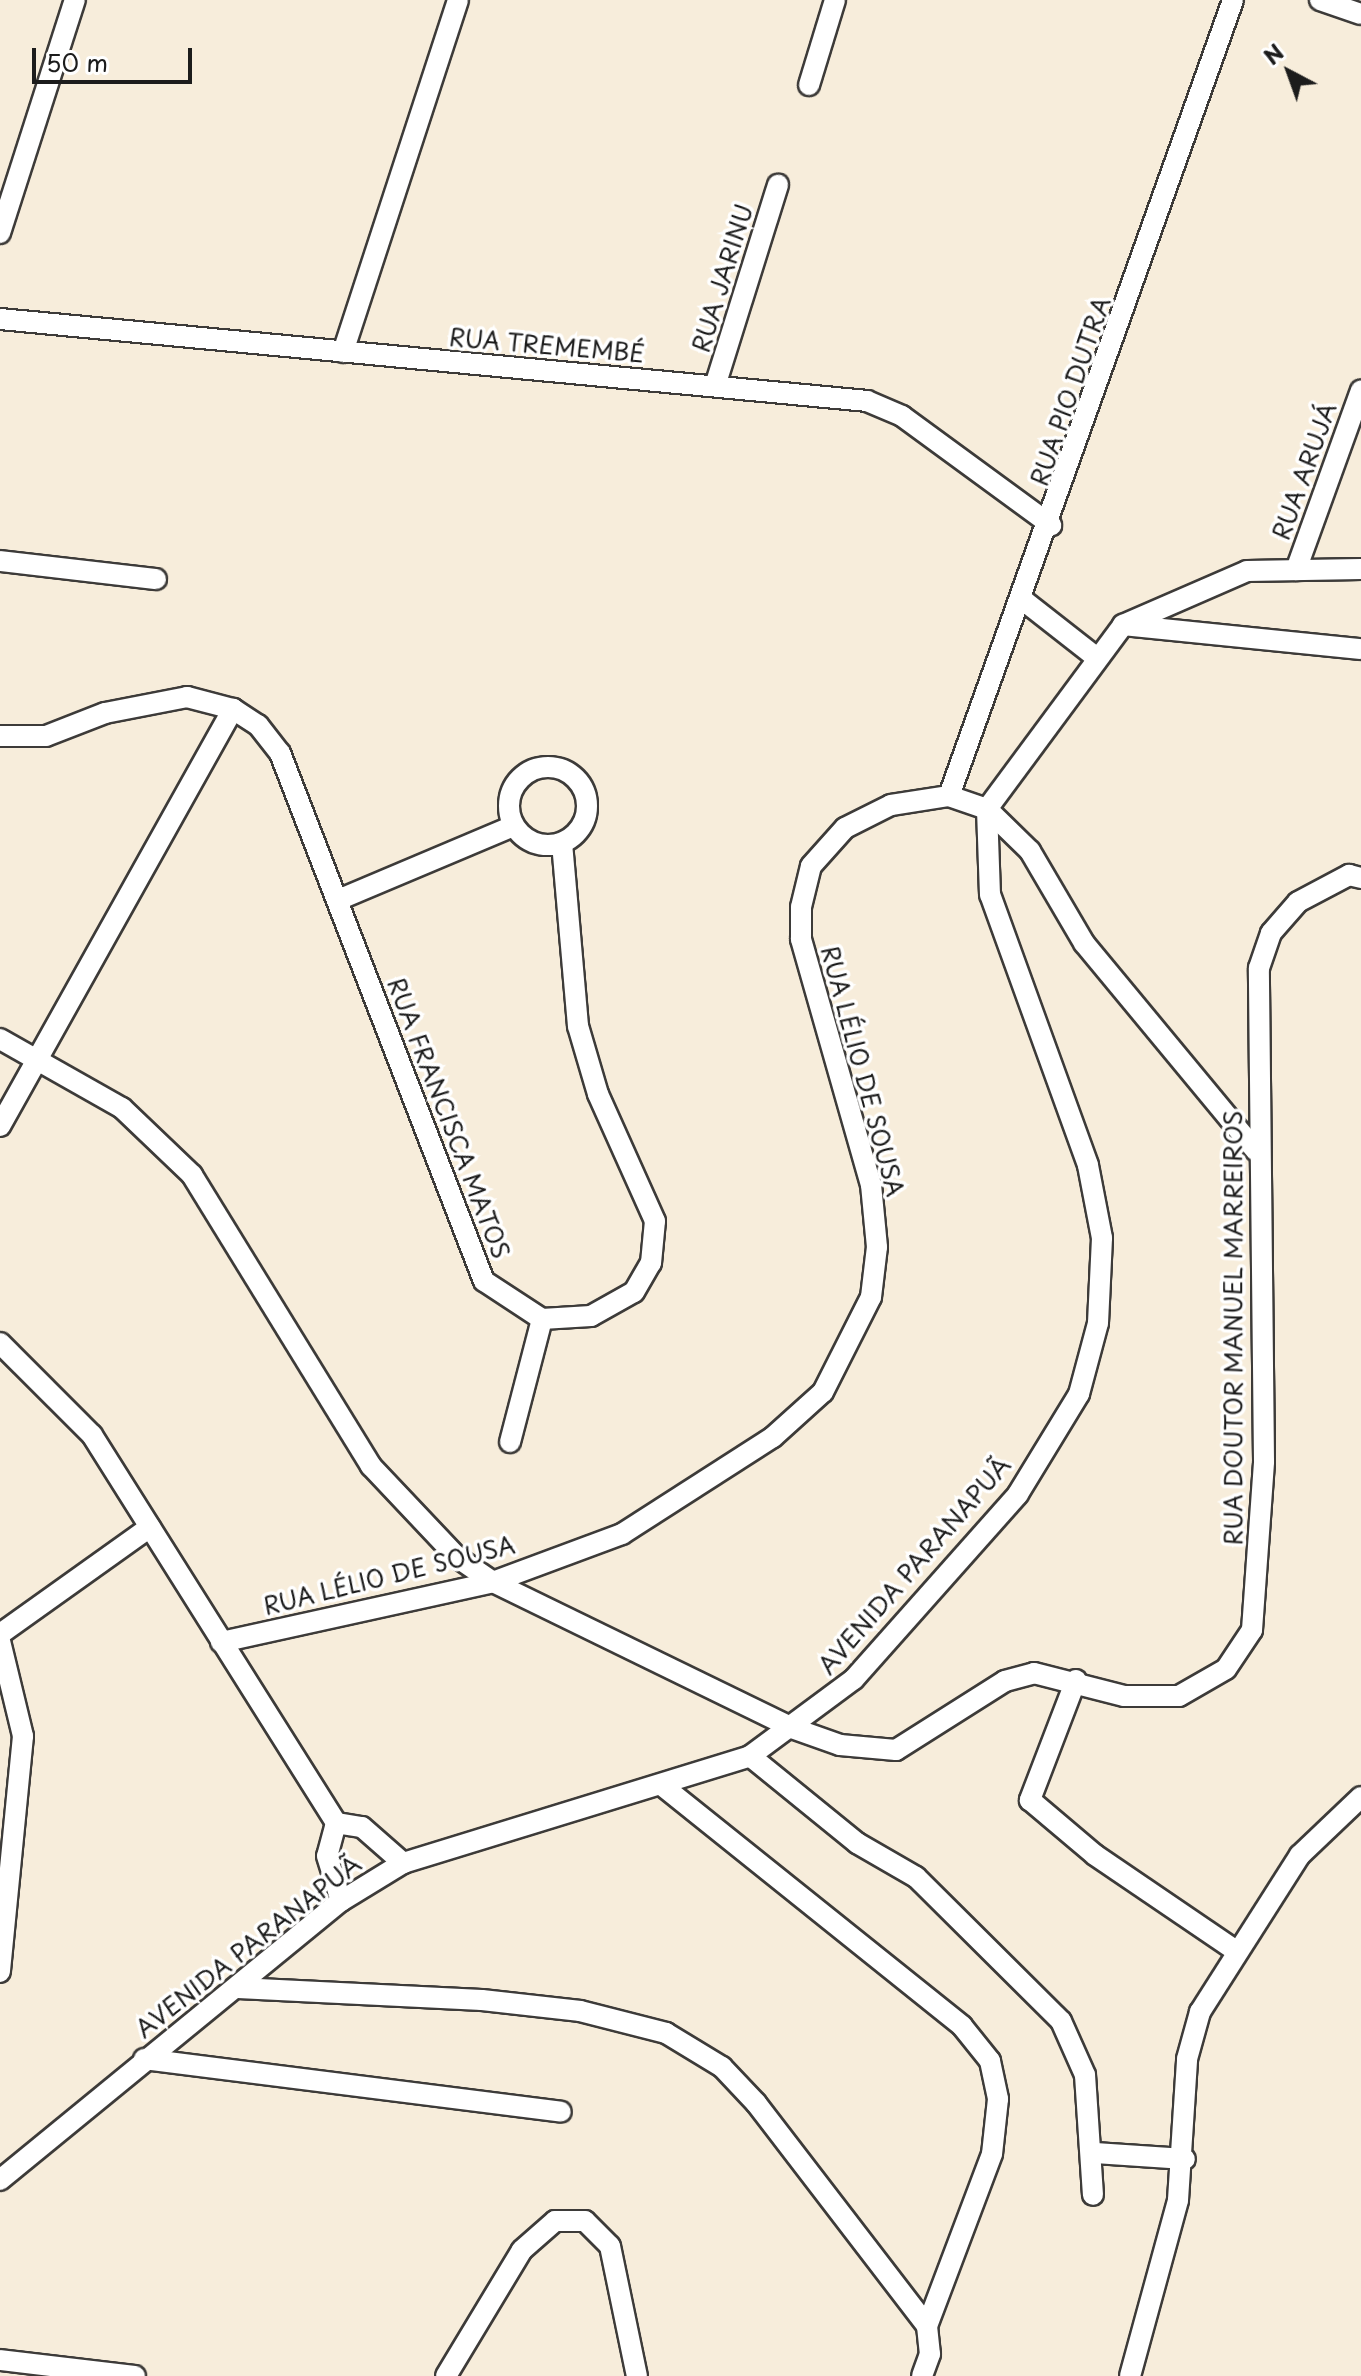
<!DOCTYPE html>
<html>
<head>
<meta charset="utf-8">
<style>
	body { margin:0 }
	#map { position:relative; width:1361px; height:2376px; overflow:hidden; background:#f7eddb; font-family:"Playpen Sans",sans-serif }
	div>[style] { position:absolute }
	[style*='--x'] { left:calc(var(--x)*1px); top:calc(var(--y)*1px); width:calc(var(--w)*1px); rotate:calc(var(--a)*1deg) }
	.roads { filter:drop-shadow(2px 0 #3d3b39) drop-shadow(-2px 0 #3d3b39) drop-shadow(0 2px #3d3b39) drop-shadow(0 -2px #3d3b39) }
	.minor>* { height:20px; margin:-10px; padding:0 10px; transform-origin:10px; border-radius:10px; background:#fff }
	.minor>.ring { margin:-10px; padding:0; box-sizing:content-box; background:none; border:20px solid #fff; border-radius:50% }
	span { translate:-50% -50%; white-space:nowrap; text-align:center; line-height:1.15; -webkit-text-stroke:7px #fff; paint-order:stroke }
	.street-label { font-size:24px; color:#1c1c1c }
	.north { position:absolute; left:1249px; top:32px; width:80px; height:80px; -webkit-text-stroke:6px #fff; paint-order:stroke; rotate:319deg; font-size:22px; font-weight:700; line-height:32px; text-align:center; color:#1c1c1c }
	.north::after { content:''; display:block; margin:auto; width:28px; height:36px; background:#1c1c1c; clip-path:polygon(50% 0,100% 100%,50% 72%,0 100%) }
	.scale { position:absolute; left:32px; top:48px; width:160px; height:36px; box-sizing:border-box; border:4px solid #1c1c1c; border-top:0; padding-left:10px; font-size:24px; line-height:28px; white-space:nowrap; color:#1c1c1c; -webkit-text-stroke:6px #fff; paint-order:stroke }
</style>
</head>
<body>
<div id="map">
	<div class="roads">
		<div class="minor">
			<div style="--x:1320;--y:0;--w:43;--a:18.9"></div>
			<div style="--x:809;--y:85;--w:89;--a:-73"></div>
			<div style="--x:0;--y:233;--w:245;--a:-72.2"></div>
			<div style="--x:0;--y:319;--w:871;--a:5.4"></div>
			<div style="--x:867;--y:401;--w:38;--a:23"></div>
			<div style="--x:902;--y:416;--w:185;--a:36.2"></div>
			<div style="--x:343;--y:352;--w:370;--a:-71.9"></div>
			<div style="--x:715;--y:386;--w:211;--a:-72.6"></div>
			<div style="--x:0;--y:561;--w:157;--a:6.6"></div>
			<div style="--x:1296;--y:570;--w:191;--a:-70.1"></div>
			<div style="--x:1023;--y:600;--w:94;--a:38.1"></div>
			<div style="--x:1123;--y:625;--w:239;--a:5.8"></div>
			<div style="--x:0;--y:736;--w:46;--a:0"></div>
			<div style="--x:46;--y:736;--w:63;--a:-21.3"></div>
			<div style="--x:105;--y:713;--w:84;--a:-11"></div>
			<div style="--x:187;--y:697;--w:48;--a:14.6"></div>
			<div style="--x:233;--y:709;--w:30;--a:33"></div>
			<div style="--x:258;--y:725;--w:36;--a:52"></div>
			<div style="--x:280;--y:753;--w:566;--a:68.88"></div>
			<div style="--x:484;--y:1281;--w:69;--a:33.2"></div>
			<div style="--x:542;--y:1319;--w:49;--a:-3.5"></div>
			<div style="--x:591;--y:1316;--w:49;--a:-29.2"></div>
			<div style="--x:634;--y:1292;--w:34;--a:-60"></div>
			<div style="--x:651;--y:1263;--w:42;--a:-84.6"></div>
			<div style="--x:655;--y:1221;--w:139;--a:-114.2"></div>
			<div style="--x:598;--y:1094;--w:71;--a:-106.4"></div>
			<div style="--x:578;--y:1026;--w:184;--a:-95"></div>
			<div class="ring" style="left:509px;top:767px;width:58px;height:58px"></div>
			<div style="--x:949;--y:796;--w:845;--a:-70.36"></div>
			<div style="--x:338;--y:900;--w:190;--a:-22.9"></div>
			<div style="--x:0;--y:1039;--w:140;--a:29.5"></div>
			<div style="--x:122;--y:1108;--w:97;--a:43.7"></div>
			<div style="--x:192;--y:1175;--w:342;--a:58.4"></div>
			<div style="--x:371;--y:1466;--w:127;--a:46.6"></div>
			<div style="--x:458;--y:1558;--w:42;--a:34.4"></div>
			<div style="--x:493;--y:1582;--w:333;--a:26"></div>
			<div style="--x:792;--y:1728;--w:51;--a:19.5"></div>
			<div style="--x:840;--y:1745;--w:56;--a:5.1"></div>
			<div style="--x:896;--y:1750;--w:129;--a:-32.3"></div>
			<div style="--x:1005;--y:1681;--w:30;--a:-15"></div>
			<div style="--x:1034;--y:1673;--w:93;--a:14.3"></div>
			<div style="--x:1124;--y:1696;--w:55;--a:0"></div>
			<div style="--x:1179;--y:1696;--w:54;--a:-29.9"></div>
			<div style="--x:1226;--y:1669;--w:47;--a:-56.3"></div>
			<div style="--x:1252;--y:1630;--w:169;--a:-85.9"></div>
			<div style="--x:1264;--y:1461;--w:493;--a:-90.6"></div>
			<div style="--x:1259;--y:968;--w:37;--a:-71"></div>
			<div style="--x:1271;--y:933;--w:41;--a:-48.9"></div>
			<div style="--x:1298;--y:902;--w:58;--a:-27.9"></div>
			<div style="--x:1349;--y:875;--w:12;--a:14"></div>
			<div style="--x:0;--y:1126;--w:478;--a:-60.8"></div>
			<div style="--x:0;--y:1343;--w:130;--a:45"></div>
			<div style="--x:92;--y:1435;--w:458;--a:57.8"></div>
			<div style="--x:510;--y:1442;--w:127;--a:-75.4"></div>
			<div style="--x:0;--y:1634;--w:184;--a:-35.5"></div>
			<div style="--x:0;--y:1641;--w:98;--a:76.4"></div>
			<div style="--x:23;--y:1736;--w:237;--a:95.6"></div>
			<div style="--x:221;--y:1642;--w:279;--a:-12.4"></div>
			<div style="--x:493;--y:1582;--w:138;--a:-20.4"></div>
			<div style="--x:622;--y:1534;--w:179;--a:-32.7"></div>
			<div style="--x:773;--y:1437;--w:67;--a:-42"></div>
			<div style="--x:823;--y:1392;--w:106;--a:-63.2"></div>
			<div style="--x:871;--y:1297;--w:50;--a:-83.2"></div>
			<div style="--x:877;--y:1247;--w:62;--a:-95.5"></div>
			<div style="--x:871;--y:1185;--w:256;--a:-105.9"></div>
			<div style="--x:801;--y:939;--w:32;--a:-90"></div>
			<div style="--x:801;--y:907;--w:42;--a:-76.3"></div>
			<div style="--x:811;--y:866;--w:51;--a:-48.2"></div>
			<div style="--x:845;--y:828;--w:51;--a:-26.6"></div>
			<div style="--x:891;--y:805;--w:59;--a:-8.8"></div>
			<div style="--x:949;--y:796;--w:40;--a:18.9"></div>
			<div style="--x:987;--y:809;--w:60;--a:44.3"></div>
			<div style="--x:1030;--y:851;--w:107;--a:59.6"></div>
			<div style="--x:1084;--y:943;--w:270;--a:50.4"></div>
			<div style="--x:1076;--y:1680;--w:129;--a:111"></div>
			<div style="--x:1030;--y:1800;--w:85;--a:40.2"></div>
			<div style="--x:1095;--y:1855;--w:171;--a:34.2"></div>
			<div style="--x:750;--y:1756;--w:138;--a:39.1"></div>
			<div style="--x:857;--y:1843;--w:68;--a:30"></div>
			<div style="--x:916;--y:1877;--w:204;--a:44.8"></div>
			<div style="--x:1061;--y:2021;--w:59;--a:66"></div>
			<div style="--x:1085;--y:2075;--w:120;--a:86.2"></div>
			<div style="--x:664;--y:1787;--w:382;--a:38.7"></div>
			<div style="--x:962;--y:2026;--w:45;--a:51.3"></div>
			<div style="--x:990;--y:2061;--w:39;--a:78"></div>
			<div style="--x:998;--y:2099;--w:55;--a:96.2"></div>
			<div style="--x:992;--y:2154;--w:184;--a:110.7"></div>
			<div style="--x:336;--y:1823;--w:26;--a:9"></div>
			<div style="--x:362;--y:1827;--w:55;--a:41.3"></div>
			<div style="--x:336;--y:1823;--w:34;--a:105"></div>
			<div style="--x:327;--y:1856;--w:47;--a:72.7"></div>
			<div style="--x:238;--y:1988;--w:244;--a:2.8"></div>
			<div style="--x:482;--y:2000;--w:99;--a:6.4"></div>
			<div style="--x:580;--y:2011;--w:89;--a:14.3"></div>
			<div style="--x:666;--y:2033;--w:66;--a:31.3"></div>
			<div style="--x:722;--y:2067;--w:50;--a:46.6"></div>
			<div style="--x:756;--y:2103;--w:281;--a:52.5"></div>
			<div style="--x:927;--y:2326;--w:28;--a:84"></div>
			<div style="--x:930;--y:2354;--w:23;--a:110"></div>
			<div style="--x:144;--y:2059;--w:420;--a:7.2"></div>
			<div style="--x:1095;--y:2153;--w:90;--a:3.8"></div>
			<div style="--x:0;--y:2180;--w:441;--a:-39.3"></div>
			<div style="--x:341;--y:1901;--w:73;--a:-31.5"></div>
			<div style="--x:403;--y:1863;--w:363;--a:-17.1"></div>
			<div style="--x:750;--y:1756;--w:129;--a:-36.5"></div>
			<div style="--x:854;--y:1679;--w:247;--a:-48.4"></div>
			<div style="--x:1018;--y:1494;--w:117;--a:-58.6"></div>
			<div style="--x:1079;--y:1394;--w:73;--a:-75"></div>
			<div style="--x:1098;--y:1323;--w:85;--a:-87.3"></div>
			<div style="--x:1102;--y:1238;--w:74;--a:-100.9"></div>
			<div style="--x:1088;--y:1165;--w:287;--a:-109.9"></div>
			<div style="--x:990;--y:895;--w:86;--a:-92"></div>
			<div style="--x:987;--y:809;--w:229;--a:-53.5"></div>
			<div style="--x:1123;--y:625;--w:135;--a:-23.5"></div>
			<div style="--x:1247;--y:571;--w:114;--a:-1"></div>
			<div style="--x:0;--y:2360;--w:136;--a:6.8"></div>
			<div style="--x:446;--y:2376;--w:147;--a:-58.9"></div>
			<div style="--x:522;--y:2250;--w:44;--a:-41.3"></div>
			<div style="--x:555;--y:2221;--w:30;--a:0"></div>
			<div style="--x:585;--y:2221;--w:35;--a:45"></div>
			<div style="--x:610;--y:2246;--w:133;--a:78.3"></div>
			<div style="--x:1130;--y:2376;--w:182;--a:-74.7"></div>
			<div style="--x:1178;--y:2200;--w:141;--a:-86.3"></div>
			<div style="--x:1187;--y:2059;--w:49;--a:-74.5"></div>
			<div style="--x:1200;--y:2012;--w:186;--a:-57.5"></div>
			<div style="--x:1300;--y:1855;--w:84;--a:-43.6"></div>
		</div>
	</div>
	<div class="street-label">
		<span style="left:722px;top:278px;rotate:-73deg">RUA JARINU</span>
		<span style="left:547px;top:345px;rotate:5deg">RUA TREMEMBÉ</span>
		<span style="left:1070px;top:391px;rotate:-71deg">RUA PIO DUTRA</span>
		<span style="left:1304px;top:471px;rotate:-70deg">RUA ARUJÁ</span>
		<span style="left:863px;top:1071px;rotate:75deg">RUA LÉLIO DE SOUSA</span>
		<span style="left:449px;top:1118px;rotate:69deg">RUA FRANCISCA MATOS</span>
		<span style="left:1233px;top:1328px;rotate:-90deg">RUA DOUTOR MANUEL MARREIROS</span>
		<span style="left:914px;top:1565px;rotate:-49deg">AVENIDA PARANAPUÃ</span>
		<span style="left:389px;top:1575px;rotate:-14deg">RUA LÉLIO DE SOUSA</span>
		<span style="left:248px;top:1946px;rotate:-38deg">AVENIDA PARANAPUÃ</span>
	</div>
	<div class="north">N</div>
	<div class="scale">50 m</div>
</div>
</body>
</html>
